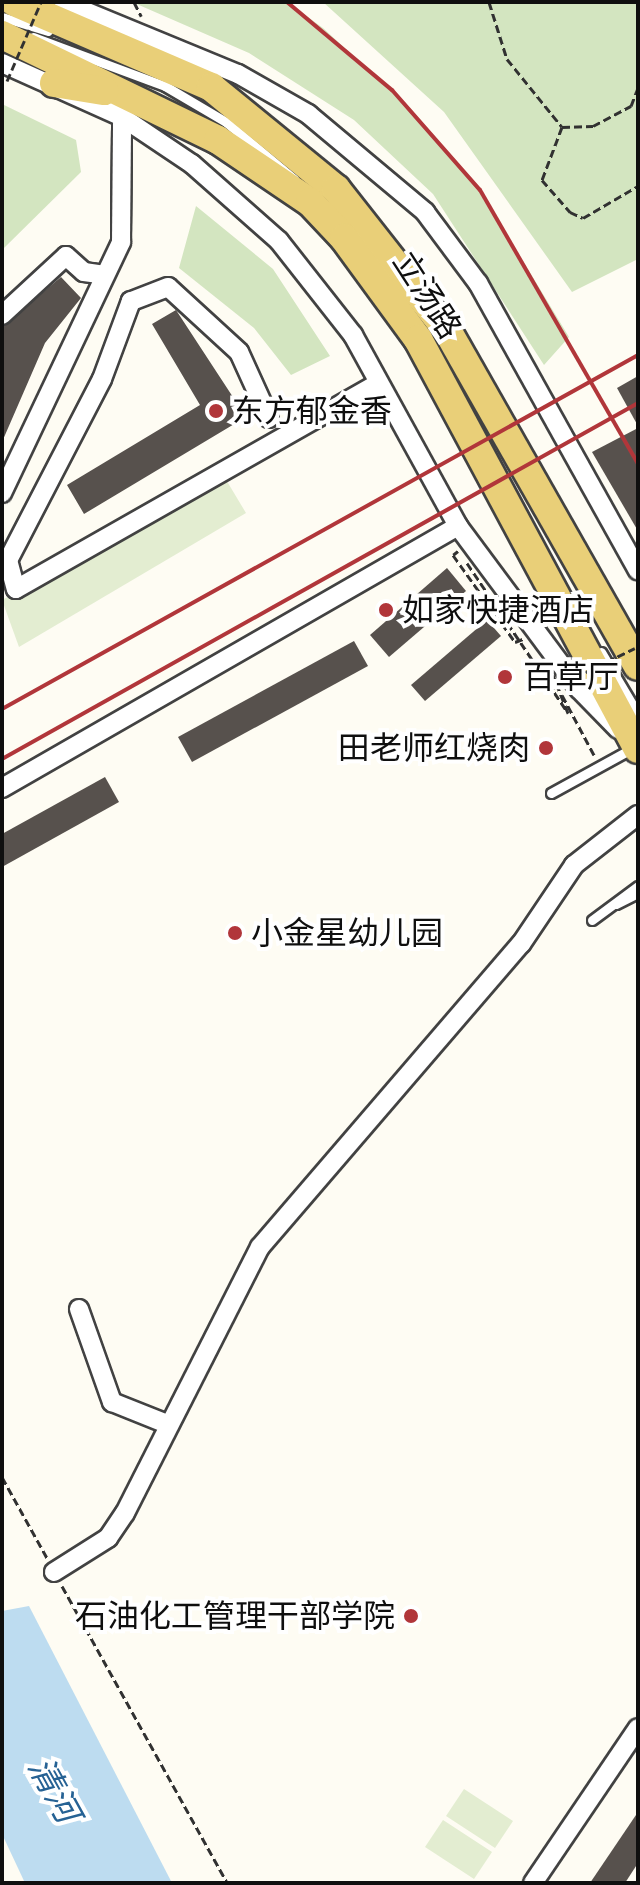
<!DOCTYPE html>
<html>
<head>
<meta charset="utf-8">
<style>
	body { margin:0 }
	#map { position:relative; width:640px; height:1885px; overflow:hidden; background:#fefcf3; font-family:"Zilla Slab","Noto Sans SC",serif }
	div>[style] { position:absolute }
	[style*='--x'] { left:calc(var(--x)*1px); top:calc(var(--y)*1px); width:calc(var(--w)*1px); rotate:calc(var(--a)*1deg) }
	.green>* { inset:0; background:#d3e5c0 }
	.pitch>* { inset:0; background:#e3edd1 }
	.water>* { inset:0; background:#bddcf0 }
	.building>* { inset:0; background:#57514d }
	.path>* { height:3px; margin-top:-1.5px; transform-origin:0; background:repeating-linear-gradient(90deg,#313131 0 8px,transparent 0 12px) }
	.roads { filter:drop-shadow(2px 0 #424242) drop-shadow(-2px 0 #424242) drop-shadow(0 2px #424242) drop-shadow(0 -2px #424242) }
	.service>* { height:9px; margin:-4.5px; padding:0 4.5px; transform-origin:4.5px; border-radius:4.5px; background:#fff }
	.minor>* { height:18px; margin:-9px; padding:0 9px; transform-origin:9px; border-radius:9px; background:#fff }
	.primary>* { height:28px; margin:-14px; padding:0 14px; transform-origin:14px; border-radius:14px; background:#e9cf78 }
	.rail>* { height:4px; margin:-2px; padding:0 2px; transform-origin:2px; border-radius:2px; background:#b1363a }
	.path-bridge>* { height:3px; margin-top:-1.5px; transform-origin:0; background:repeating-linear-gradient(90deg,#313131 0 8px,transparent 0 12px) }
	.dots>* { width:22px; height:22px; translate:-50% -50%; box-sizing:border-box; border:4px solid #fff; border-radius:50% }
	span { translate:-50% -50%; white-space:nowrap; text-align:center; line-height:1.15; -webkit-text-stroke:8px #fff; paint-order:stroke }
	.street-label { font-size:32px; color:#0f0f0f }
	.poi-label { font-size:32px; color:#0f0f0f }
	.left { translate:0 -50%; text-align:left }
	.right { translate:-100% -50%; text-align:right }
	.water-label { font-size:34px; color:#266294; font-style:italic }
	.frame { position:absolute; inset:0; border:4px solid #0f0f0f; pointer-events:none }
</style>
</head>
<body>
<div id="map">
	<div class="green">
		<div style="clip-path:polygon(132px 2px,287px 2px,323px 28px,412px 110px,480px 190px,569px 337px,544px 365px,433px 194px,354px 120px,249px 53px)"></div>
		<div style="clip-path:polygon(323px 2px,638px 2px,638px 259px,572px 292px,444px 112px)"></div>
		<div style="clip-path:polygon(2px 104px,76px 140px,81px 172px,2px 250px)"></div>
		<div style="clip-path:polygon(196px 206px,273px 269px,330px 356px,291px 375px,254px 328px,179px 268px)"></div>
	</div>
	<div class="pitch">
		<div style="clip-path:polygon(225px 478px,246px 513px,19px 647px,2px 600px)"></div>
		<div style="clip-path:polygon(464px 1789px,513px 1821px,495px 1848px,446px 1816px)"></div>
		<div style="clip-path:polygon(443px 1820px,492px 1852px,474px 1879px,425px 1847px)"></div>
	</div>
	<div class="water">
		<div style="clip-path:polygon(29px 1606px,172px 1883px,25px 1883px,2px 1834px,2px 1611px)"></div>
	</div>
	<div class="building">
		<div style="clip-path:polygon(61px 277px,81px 298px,45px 343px,2px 442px,2px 327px)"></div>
		<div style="clip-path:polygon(176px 310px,246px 417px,84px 514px,67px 485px,200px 405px,152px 324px)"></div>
		<div style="clip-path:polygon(638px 376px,638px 426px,617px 388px)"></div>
		<div style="clip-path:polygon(638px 428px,638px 531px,592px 452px)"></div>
		<div style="clip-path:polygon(447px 568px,466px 591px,389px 657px,370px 635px)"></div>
		<div style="clip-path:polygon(487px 620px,501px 636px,425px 701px,411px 685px)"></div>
		<div style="clip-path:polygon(354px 641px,368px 666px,192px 762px,178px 737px)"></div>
		<div style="clip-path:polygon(105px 777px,119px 802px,2px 867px,2px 834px)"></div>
		<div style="clip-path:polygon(638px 1812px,638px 1863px,625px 1883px,590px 1883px)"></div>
	</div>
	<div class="path">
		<div style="--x:134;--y:2;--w:16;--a:63"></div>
		<div style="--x:489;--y:2;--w:60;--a:72.5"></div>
		<div style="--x:507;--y:59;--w:87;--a:51"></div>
		<div style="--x:562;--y:127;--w:31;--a:-2"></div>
		<div style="--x:593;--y:126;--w:43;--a:-27.8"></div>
		<div style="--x:631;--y:106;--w:19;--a:-69"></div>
		<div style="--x:562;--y:127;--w:57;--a:110.7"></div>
		<div style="--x:542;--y:180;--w:43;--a:48.8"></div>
		<div style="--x:570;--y:212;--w:14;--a:25"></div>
		<div style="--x:583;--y:218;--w:64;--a:-30.2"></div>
		<div style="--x:458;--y:551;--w:6;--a:141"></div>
		<div style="--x:453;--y:555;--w:107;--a:54.5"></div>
		<div style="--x:515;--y:642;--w:9;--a:-21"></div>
		<div style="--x:562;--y:695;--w:68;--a:61.9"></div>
		<div style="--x:2;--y:1477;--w:93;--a:60.9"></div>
		<div style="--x:62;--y:1586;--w:340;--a:60.9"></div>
	</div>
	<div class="roads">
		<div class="service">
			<div style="--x:2;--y:17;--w:48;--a:16.9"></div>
			<div style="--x:33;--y:37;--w:141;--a:20.4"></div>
			<div style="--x:165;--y:86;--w:71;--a:30.5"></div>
			<div style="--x:226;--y:122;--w:89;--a:40"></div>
			<div style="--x:601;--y:652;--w:72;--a:59.2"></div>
			<div style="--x:551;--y:793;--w:94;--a:-28.8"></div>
			<div style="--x:616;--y:904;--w:25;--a:-27"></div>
			<div style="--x:592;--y:920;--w:57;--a:-36.5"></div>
		</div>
		<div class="minor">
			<div style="--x:63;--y:2;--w:189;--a:22.4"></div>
			<div style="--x:238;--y:74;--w:81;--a:29.7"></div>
			<div style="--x:308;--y:114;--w:153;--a:39.9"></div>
			<div style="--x:425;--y:212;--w:89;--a:53.3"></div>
			<div style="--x:478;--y:283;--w:329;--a:60.9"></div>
			<div style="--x:2;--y:63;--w:132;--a:24.2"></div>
			<div style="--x:122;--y:117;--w:84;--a:33.9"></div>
			<div style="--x:192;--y:164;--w:116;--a:41.5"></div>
			<div style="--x:279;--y:241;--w:120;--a:51.8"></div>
			<div style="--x:353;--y:335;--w:218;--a:61.2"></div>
			<div style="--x:458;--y:526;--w:203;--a:53.4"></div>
			<div style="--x:579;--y:689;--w:56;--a:45.7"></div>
			<div style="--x:2;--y:315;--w:87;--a:-42.7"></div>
			<div style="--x:66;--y:256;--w:24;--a:42"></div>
			<div style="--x:84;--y:272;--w:21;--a:8"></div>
			<div style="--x:269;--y:418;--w:72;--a:-114.4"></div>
			<div style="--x:239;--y:352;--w:96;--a:-137.5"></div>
			<div style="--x:168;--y:287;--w:40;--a:159"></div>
			<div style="--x:131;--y:301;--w:83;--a:110.4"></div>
			<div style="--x:102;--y:379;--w:204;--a:117.4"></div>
			<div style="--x:8;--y:560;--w:30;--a:75"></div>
			<div style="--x:16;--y:589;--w:417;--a:-29.6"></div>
			<div style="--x:2;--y:493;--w:278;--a:-64.6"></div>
			<div style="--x:121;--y:242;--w:125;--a:-89.5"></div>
			<div style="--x:2;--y:788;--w:526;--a:-29.88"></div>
			<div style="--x:79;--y:1309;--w:99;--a:70.5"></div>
			<div style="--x:112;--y:1402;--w:59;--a:21.8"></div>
			<div style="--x:54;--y:1572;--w:64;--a:-32.2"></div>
			<div style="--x:108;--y:1538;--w:30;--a:-56"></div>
			<div style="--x:125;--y:1513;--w:298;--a:-63.1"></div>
			<div style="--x:260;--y:1247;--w:400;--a:-49.3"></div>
			<div style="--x:521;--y:944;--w:95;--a:-56.1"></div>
			<div style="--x:574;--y:865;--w:81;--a:-38"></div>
			<div style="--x:533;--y:1883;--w:187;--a:-55.9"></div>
		</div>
		<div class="primary">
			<div style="--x:14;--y:2;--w:215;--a:23.3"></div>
			<div style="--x:211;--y:87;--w:161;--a:39.2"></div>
			<div style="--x:336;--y:189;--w:179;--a:51.8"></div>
			<div style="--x:447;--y:330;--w:386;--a:60.4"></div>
			<div style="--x:2;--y:35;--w:240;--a:25.9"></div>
			<div style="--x:218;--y:140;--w:111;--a:34"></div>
			<div style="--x:310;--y:202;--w:50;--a:46.6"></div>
			<div style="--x:344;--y:238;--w:125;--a:53.8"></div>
			<div style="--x:418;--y:339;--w:465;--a:61.8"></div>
			<div style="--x:54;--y:83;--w:51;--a:9.1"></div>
		</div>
	</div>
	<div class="rail">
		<div style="--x:287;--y:2;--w:137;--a:40"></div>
		<div style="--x:392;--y:90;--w:133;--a:48.7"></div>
		<div style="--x:480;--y:190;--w:316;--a:60"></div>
		<div style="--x:2;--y:709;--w:728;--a:-29.1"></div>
		<div style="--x:2;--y:759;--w:729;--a:-29.24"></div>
	</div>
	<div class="path-bridge">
		<div style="--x:7;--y:81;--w:86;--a:-66.7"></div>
		<div style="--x:467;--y:563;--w:181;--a:56"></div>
		<div style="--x:568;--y:713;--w:41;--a:-111.5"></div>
		<div style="--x:553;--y:688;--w:91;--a:-26"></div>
	</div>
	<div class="dots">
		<div style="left:216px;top:411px;background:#b1363a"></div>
		<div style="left:386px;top:610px;background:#b1363a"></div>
		<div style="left:505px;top:677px;background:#b1363a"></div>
		<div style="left:546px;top:748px;background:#b1363a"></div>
		<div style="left:235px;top:933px;background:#b1363a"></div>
		<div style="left:411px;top:1616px;background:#b1363a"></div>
	</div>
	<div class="street-label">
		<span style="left:427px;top:295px;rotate:57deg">立汤路</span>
	</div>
	<div class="poi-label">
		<span class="left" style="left:232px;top:411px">东方郁金香</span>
		<span class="left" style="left:402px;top:610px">如家快捷酒店</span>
		<span class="left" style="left:523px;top:677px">百草厅</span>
		<span class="right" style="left:530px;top:748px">田老师红烧肉</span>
		<span class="left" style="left:251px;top:933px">小金星幼儿园</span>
		<span class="right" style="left:395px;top:1616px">石油化工管理干部学院</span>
	</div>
	<div class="water-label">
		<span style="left:54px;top:1790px;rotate:61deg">清河</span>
	</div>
	<div class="frame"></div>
</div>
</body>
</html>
